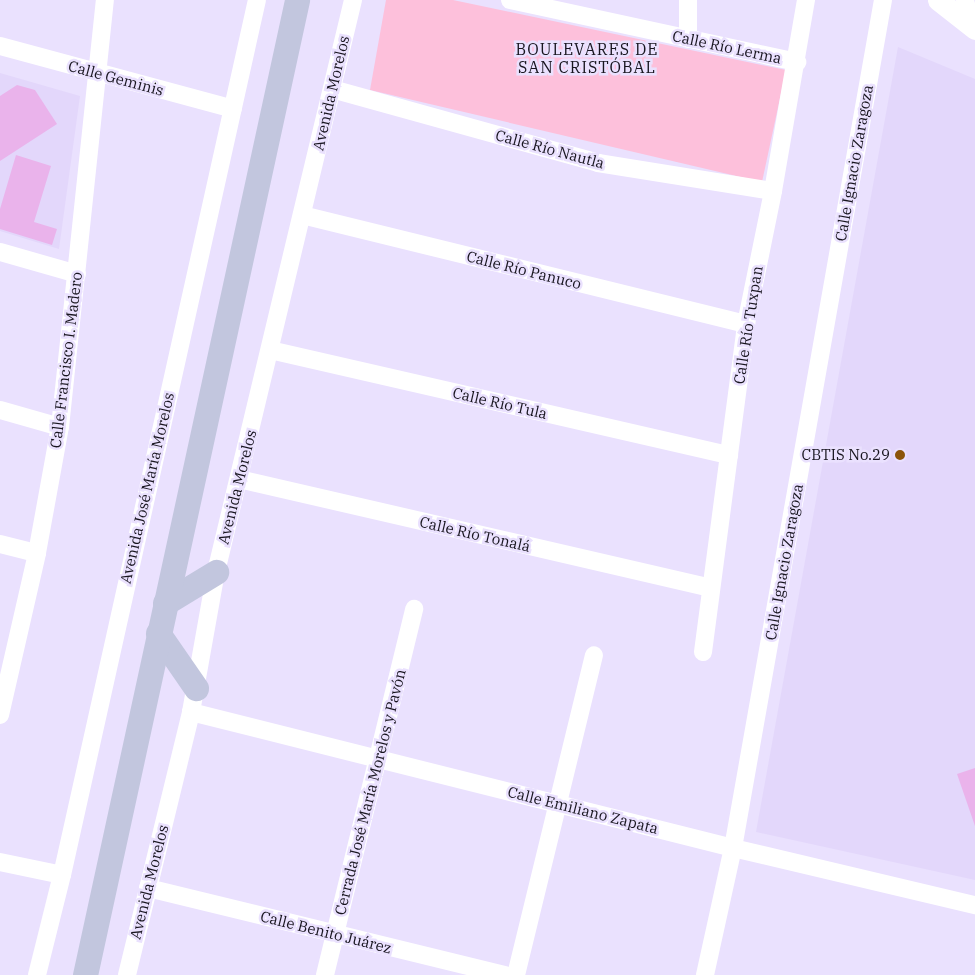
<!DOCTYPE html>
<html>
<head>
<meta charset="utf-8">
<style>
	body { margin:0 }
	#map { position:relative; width:975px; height:975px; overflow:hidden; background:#eae1fe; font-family:"IBM Plex Serif",serif }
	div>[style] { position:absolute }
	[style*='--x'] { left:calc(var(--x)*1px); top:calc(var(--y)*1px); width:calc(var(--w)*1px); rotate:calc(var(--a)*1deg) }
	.built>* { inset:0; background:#e3d7fb }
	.green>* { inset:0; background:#fdc0db }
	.building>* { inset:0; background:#eab3eb }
	.minor>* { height:18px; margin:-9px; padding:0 9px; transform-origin:9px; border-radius:9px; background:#fff }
	.tertiary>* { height:21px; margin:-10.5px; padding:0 10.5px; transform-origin:10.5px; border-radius:10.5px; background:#fff }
	.secondary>* { height:25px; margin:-12.5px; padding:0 12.5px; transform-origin:12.5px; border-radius:12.5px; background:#c2c6de }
	.dots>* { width:14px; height:14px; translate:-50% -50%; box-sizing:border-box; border:2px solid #eae1fe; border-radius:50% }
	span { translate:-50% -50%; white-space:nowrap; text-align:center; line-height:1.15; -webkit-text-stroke:5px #eae1fe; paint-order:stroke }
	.street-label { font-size:15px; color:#18151f }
	.poi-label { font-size:15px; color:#18151f }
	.right { translate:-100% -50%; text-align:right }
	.neighbourhood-label { font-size:16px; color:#18151f; letter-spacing:1px }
</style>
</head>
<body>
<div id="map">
	<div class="built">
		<div style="clip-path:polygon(898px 47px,975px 79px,975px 880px,756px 832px)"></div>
		<div style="clip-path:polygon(0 73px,80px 96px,59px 249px,0 231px)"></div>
	</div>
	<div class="green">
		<div style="clip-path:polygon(386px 0,453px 0,786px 70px,762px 182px,370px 90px)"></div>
	</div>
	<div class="building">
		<div style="clip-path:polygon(17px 85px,35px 90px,57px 124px,0 161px,0 96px)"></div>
		<div style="clip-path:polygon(16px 155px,51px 166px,34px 222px,57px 229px,52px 245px,0 229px,0 209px)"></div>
		<div style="clip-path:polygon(975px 768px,975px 826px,957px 774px)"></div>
	</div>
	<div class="minor">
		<div style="--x:510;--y:0;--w:294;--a:12.2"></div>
		<div style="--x:965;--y:0;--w:27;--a:77"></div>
		<div style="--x:688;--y:39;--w:39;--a:-90"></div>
		<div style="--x:0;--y:46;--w:241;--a:15.1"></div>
		<div style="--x:332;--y:89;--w:276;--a:15.5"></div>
		<div style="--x:598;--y:163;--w:177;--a:9.1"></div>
		<div style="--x:302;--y:215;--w:457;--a:13.8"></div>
		<div style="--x:0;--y:252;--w:80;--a:15.9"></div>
		<div style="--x:270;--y:350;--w:471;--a:12.9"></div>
		<div style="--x:0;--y:410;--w:62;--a:15.8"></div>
		<div style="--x:239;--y:479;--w:484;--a:13"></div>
		<div style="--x:0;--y:544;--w:38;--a:14"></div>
		<div style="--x:703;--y:652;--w:331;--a:-82.5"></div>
		<div style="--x:746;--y:324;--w:136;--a:-78.5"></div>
		<div style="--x:773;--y:191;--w:194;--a:-80.2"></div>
		<div style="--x:191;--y:712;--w:559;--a:14.09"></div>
		<div style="--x:733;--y:848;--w:249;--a:13.3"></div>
		<div style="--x:0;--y:715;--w:166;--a:-77.1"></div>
		<div style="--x:37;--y:553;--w:128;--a:-79.7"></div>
		<div style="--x:60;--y:427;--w:429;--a:-84"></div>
		<div style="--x:0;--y:862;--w:63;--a:11.8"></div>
		<div style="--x:148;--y:888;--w:367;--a:13.7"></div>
		<div style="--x:37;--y:975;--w:103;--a:-76"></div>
		<div style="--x:62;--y:875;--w:896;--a:-77.44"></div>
		<div style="--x:127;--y:975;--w:271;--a:-76.3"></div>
		<div style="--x:191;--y:712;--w:142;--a:-79.9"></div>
		<div style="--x:216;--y:572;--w:588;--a:-76.53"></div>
		<div style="--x:325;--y:975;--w:377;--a:-76.3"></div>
		<div style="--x:516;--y:975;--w:329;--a:-76.3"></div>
		<div style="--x:705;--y:975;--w:130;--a:-77.6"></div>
		<div style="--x:733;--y:848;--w:861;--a:-79.97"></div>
	</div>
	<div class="tertiary">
		<div style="--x:938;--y:0;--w:47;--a:38.1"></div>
	</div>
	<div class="secondary">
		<div style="--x:165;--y:603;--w:60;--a:-31.3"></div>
		<div style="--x:158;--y:633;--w:67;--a:55.4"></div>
		<div style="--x:85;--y:975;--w:998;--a:-77.73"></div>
	</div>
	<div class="dots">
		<div style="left:900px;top:455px;background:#8c5409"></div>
	</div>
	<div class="street-label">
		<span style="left:727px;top:47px;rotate:12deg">Calle Río Lerma</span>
		<span style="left:116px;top:78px;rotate:15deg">Calle Geminis</span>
		<span style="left:331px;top:93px;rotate:-77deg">Avenida Morelos</span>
		<span style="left:550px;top:149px;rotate:15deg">Calle Río Nautla</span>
		<span style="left:854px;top:163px;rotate:-80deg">Calle Ignacio Zaragoza</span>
		<span style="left:524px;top:270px;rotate:14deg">Calle Río Panuco</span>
		<span style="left:748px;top:325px;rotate:-81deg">Calle Río Tuxpan</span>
		<span style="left:66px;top:360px;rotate:-83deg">Calle Francisco I. Madero</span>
		<span style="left:500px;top:403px;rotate:13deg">Calle Río Tula</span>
		<span style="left:237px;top:487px;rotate:-76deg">Avenida Morelos</span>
		<span style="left:147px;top:488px;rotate:-77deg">Avenida José María Morelos</span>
		<span style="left:475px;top:534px;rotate:13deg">Calle Río Tonalá</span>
		<span style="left:784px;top:562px;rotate:-80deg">Calle Ignacio Zaragoza</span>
		<span style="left:370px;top:792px;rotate:-76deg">Cerrada José María Morelos y Pavón</span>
		<span style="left:583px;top:810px;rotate:14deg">Calle Emiliano Zapata</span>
		<span style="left:149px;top:882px;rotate:-76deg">Avenida Morelos</span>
		<span style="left:326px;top:932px;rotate:14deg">Calle Benito Juárez</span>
	</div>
	<div class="poi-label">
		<span class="right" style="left:890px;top:455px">CBTIS No.29</span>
	</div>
	<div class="neighbourhood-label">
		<span style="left:587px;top:58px">BOULEVARES DE<br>SAN CRISTÓBAL</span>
	</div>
</div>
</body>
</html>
